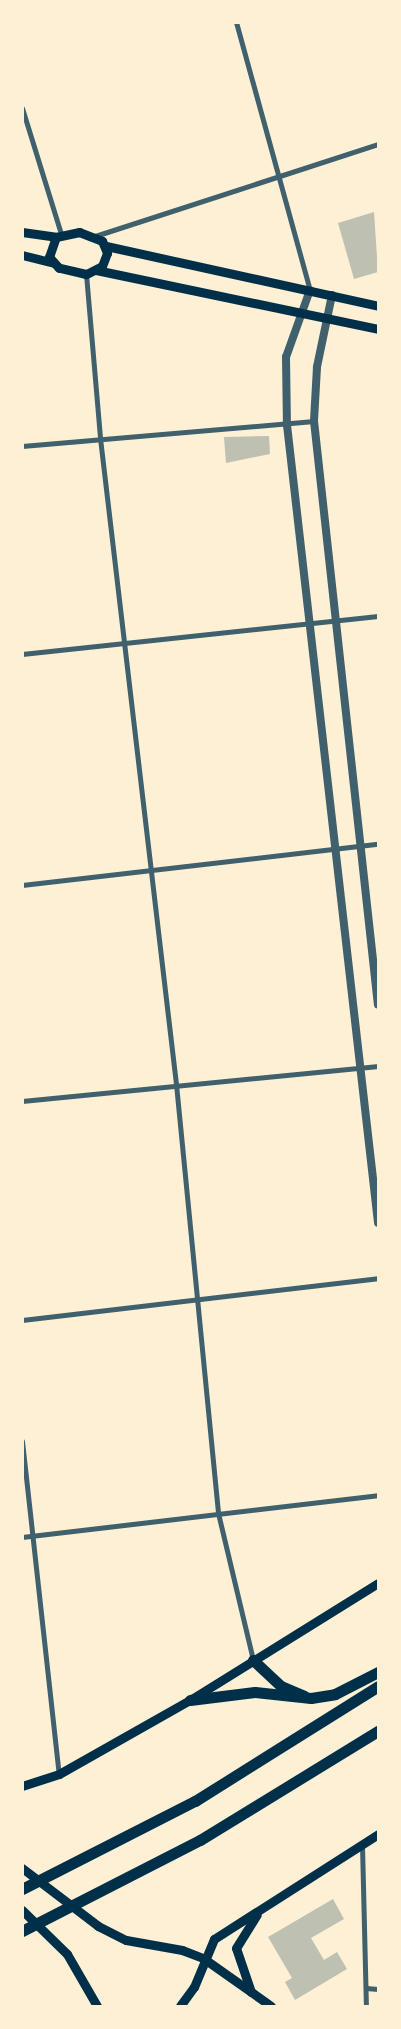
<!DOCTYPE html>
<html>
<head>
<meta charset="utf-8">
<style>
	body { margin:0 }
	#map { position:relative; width:401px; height:2029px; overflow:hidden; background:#fdf0d5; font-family:"Alegreya Sans",sans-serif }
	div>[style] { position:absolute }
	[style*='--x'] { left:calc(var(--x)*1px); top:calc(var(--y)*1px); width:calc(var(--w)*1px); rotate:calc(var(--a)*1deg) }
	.building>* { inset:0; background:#bec0b2 }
	.minor>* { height:5px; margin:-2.5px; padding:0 2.5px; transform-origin:2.5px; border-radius:2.5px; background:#3f606c }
	.tertiary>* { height:8px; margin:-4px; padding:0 4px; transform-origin:4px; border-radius:4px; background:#3f606c }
	.secondary>* { height:9px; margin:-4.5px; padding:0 4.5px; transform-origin:4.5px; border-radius:4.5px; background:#003049 }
	.motorway>* { height:11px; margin:-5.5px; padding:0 5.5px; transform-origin:5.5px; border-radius:5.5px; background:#003049 }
	span { translate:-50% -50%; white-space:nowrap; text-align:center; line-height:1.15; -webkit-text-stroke:5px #fdf0d5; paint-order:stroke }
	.frame { position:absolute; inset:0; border:24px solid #fdf0d5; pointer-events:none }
</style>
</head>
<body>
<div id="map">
	<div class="building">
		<div style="clip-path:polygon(374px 212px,378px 272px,354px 279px,338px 223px)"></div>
		<div style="clip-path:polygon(269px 436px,270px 454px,226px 463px,224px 437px)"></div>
		<div style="clip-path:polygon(333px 1899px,344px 1919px,311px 1938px,324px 1960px,337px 1952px,347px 1969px,295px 2000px,285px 1982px,292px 1978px,268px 1937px)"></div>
	</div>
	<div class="minor">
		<div style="--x:236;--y:22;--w:278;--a:74.6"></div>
		<div style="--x:22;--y:108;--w:132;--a:72.8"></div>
		<div style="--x:95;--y:236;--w:298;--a:-18"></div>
		<div style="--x:86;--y:274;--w:165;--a:85.1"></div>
		<div style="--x:100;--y:438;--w:650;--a:83.29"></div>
		<div style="--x:176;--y:1084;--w:431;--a:84.4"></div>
		<div style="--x:218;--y:1513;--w:151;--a:76.6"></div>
		<div style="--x:22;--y:446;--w:293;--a:-4.9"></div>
		<div style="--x:22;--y:654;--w:358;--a:-6.1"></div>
		<div style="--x:22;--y:885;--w:358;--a:-6.6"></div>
		<div style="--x:22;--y:1101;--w:358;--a:-5.6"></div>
		<div style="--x:22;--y:1320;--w:358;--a:-6.7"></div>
		<div style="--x:22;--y:1441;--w:335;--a:83.7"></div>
		<div style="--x:22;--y:1537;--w:358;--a:-6.7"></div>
		<div style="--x:362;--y:1845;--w:161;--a:88.6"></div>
		<div style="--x:366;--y:1988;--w:12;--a:5"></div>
	</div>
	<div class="tertiary">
		<div style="--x:310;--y:290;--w:71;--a:109.7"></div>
		<div style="--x:286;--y:357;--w:68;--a:89.2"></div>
		<div style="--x:287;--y:425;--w:803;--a:83.49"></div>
		<div style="--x:332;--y:295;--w:74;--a:101.8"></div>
		<div style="--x:317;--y:367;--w:54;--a:93.2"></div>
		<div style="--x:314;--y:421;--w:587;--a:83.75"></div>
	</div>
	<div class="secondary">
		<div style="--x:22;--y:232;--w:34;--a:8"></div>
		<div style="--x:79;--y:232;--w:25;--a:21"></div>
		<div style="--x:102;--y:241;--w:13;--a:67"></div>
		<div style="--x:107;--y:253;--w:14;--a:111"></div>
		<div style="--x:102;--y:266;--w:18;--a:153"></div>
		<div style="--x:86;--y:274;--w:28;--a:-167"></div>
		<div style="--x:59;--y:268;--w:15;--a:-132"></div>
		<div style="--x:49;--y:257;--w:21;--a:-71"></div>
		<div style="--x:56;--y:237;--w:24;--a:-12"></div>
		<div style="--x:106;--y:246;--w:279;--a:12.4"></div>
		<div style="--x:22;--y:255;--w:32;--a:14"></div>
		<div style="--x:96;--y:270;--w:288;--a:11.8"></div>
		<div style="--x:22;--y:1786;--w:39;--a:-18"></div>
		<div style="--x:59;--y:1774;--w:150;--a:-29.5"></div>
		<div style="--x:190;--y:1700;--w:221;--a:-31.9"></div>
		<div style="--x:22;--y:1868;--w:96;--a:37.3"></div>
		<div style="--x:98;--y:1926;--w:31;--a:27"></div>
		<div style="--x:126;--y:1940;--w:57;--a:10.1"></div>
		<div style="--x:182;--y:1950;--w:22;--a:21"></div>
		<div style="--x:203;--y:1958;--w:83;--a:35.2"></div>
		<div style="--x:22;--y:1910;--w:63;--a:44.4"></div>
		<div style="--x:67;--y:1954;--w:60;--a:60"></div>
		<div style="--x:251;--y:1992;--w:46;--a:-108.8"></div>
		<div style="--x:236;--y:1948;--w:39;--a:-58"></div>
		<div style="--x:180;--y:2006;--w:24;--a:-54"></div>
		<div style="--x:194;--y:1987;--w:52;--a:-67.4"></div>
		<div style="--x:214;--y:1939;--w:195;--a:-32.6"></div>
	</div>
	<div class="motorway">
		<div style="--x:253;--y:1660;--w:38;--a:43"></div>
		<div style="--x:281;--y:1686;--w:25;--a:23"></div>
		<div style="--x:190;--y:1700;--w:65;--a:-7"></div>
		<div style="--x:255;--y:1692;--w:56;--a:6.1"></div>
		<div style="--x:311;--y:1698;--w:24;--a:-9"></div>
		<div style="--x:335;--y:1694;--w:48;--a:-27.1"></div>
		<div style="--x:22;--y:1889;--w:194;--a:-27"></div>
		<div style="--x:195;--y:1801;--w:216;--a:-32.1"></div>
		<div style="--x:22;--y:1931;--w:200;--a:-27.1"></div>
		<div style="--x:200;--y:1840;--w:209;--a:-31.5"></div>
	</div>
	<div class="frame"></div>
</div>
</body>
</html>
